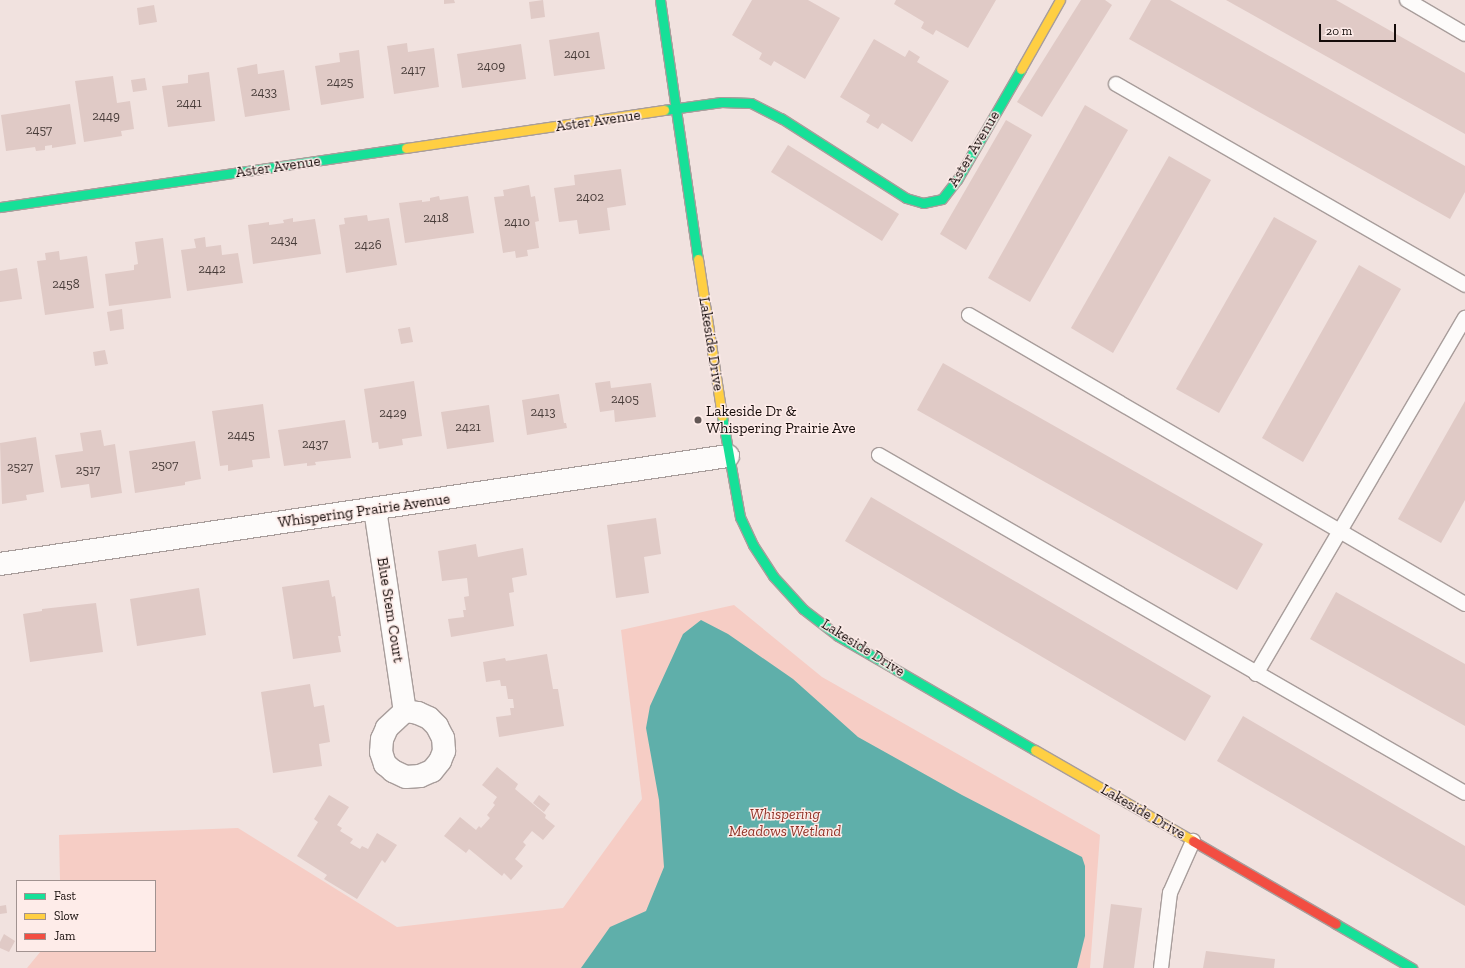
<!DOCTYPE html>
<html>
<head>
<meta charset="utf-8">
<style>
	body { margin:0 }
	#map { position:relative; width:1465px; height:968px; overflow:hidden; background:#f1e2df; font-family:"Zilla Slab",serif }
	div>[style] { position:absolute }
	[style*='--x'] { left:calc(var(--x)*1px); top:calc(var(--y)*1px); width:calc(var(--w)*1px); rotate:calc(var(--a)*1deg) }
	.green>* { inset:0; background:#f6cdc5 }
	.water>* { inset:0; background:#5fafaa }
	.building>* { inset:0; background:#e0cac6 }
	.roads { filter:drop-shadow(1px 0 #a89d9b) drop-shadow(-1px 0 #a89d9b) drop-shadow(0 1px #a89d9b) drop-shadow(0 -1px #a89d9b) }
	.lane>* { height:14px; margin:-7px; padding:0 7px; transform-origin:7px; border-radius:7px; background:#fdfbfa }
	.street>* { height:22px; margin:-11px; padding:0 11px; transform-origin:11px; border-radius:11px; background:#fdfbfa }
	.fast>* { height:9px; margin:-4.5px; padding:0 4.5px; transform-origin:4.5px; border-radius:4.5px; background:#16e098 }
	.slow>* { height:9px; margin:-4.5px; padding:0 4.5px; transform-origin:4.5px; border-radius:4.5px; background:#ffcf43 }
	.jam>* { height:9px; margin:-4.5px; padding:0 4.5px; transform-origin:4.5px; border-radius:4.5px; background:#f24e42 }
	.dots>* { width:11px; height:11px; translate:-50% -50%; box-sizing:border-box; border:2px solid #feece9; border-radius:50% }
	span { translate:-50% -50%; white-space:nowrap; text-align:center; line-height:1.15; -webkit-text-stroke:3px #feece9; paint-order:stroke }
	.number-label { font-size:13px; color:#483c39 }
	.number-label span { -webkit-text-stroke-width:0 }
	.street-label { font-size:15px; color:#150c0a }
	.poi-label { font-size:15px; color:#150c0a }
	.left { translate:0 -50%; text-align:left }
	.park-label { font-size:15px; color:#923428; font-style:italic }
	.legend { position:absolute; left:16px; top:880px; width:140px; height:72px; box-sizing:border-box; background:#feece9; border:1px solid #a19290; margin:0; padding:5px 7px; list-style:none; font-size:12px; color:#150c0a }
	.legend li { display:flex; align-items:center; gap:8px; height:20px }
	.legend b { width:20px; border:1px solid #a19290 }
	.scale { position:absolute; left:1319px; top:24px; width:77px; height:18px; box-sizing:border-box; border:2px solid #150c0a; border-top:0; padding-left:5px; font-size:12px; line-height:14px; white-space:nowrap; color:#150c0a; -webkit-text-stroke:3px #feece9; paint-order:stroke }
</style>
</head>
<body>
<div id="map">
	<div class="green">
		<div style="clip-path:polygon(734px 605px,822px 677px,1100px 835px,1090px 968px,27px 968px,41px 951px,155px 951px,155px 881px,60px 881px,59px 835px,238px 828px,397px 927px,563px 908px,642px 799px,621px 630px)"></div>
	</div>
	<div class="water">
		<div style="clip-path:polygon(701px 620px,728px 634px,793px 679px,858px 737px,962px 795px,1082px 857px,1085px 866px,1085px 936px,1077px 968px,581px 968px,610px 927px,646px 911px,664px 867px,659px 800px,646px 728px,650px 706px,683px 634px)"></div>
	</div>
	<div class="building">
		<div style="clip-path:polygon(444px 0,454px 0,455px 3px,444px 4px)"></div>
		<div style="clip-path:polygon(543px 0,545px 17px,531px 19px,529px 2px)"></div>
		<div style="clip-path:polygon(752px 0,808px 0,840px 18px,805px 79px,774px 61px,771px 66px,759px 59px,762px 53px,732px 35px)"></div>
		<div style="clip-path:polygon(896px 0,996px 0,968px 48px,936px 30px,933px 35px,921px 28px,924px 22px,894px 4px)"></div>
		<div style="clip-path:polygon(1081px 0,1105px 0,1112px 5px,1042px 117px,1017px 102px)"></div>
		<div style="clip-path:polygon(1151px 0,1170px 0,1465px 166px,1465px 192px,1450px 219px,1129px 39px)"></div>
		<div style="clip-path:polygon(1226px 0,1336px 0,1465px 73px,1465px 134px)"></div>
		<div style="clip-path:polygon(154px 5px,157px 22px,139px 25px,137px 8px)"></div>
		<div style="clip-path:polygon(599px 32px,605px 69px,554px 76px,549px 40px)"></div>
		<div style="clip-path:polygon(874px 39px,905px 57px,909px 50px,920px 57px,917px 62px,949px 81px,912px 142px,882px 123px,878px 129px,866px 122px,870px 115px,840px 97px)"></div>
		<div style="clip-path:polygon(407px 43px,408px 52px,434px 48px,439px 87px,394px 94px,387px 46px)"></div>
		<div style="clip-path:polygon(521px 44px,526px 79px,462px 88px,457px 54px)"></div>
		<div style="clip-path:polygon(359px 50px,364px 98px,321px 105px,315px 66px,340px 62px,339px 53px)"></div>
		<div style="clip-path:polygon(257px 64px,258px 74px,284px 70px,290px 110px,245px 117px,237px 68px)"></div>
		<div style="clip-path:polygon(209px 72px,215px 121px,168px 127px,162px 86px,188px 83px,188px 75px)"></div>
		<div style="clip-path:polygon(113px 76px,117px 103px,130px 101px,134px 129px,121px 131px,122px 136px,84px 142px,75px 81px)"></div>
		<div style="clip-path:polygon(145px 78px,147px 90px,133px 92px,131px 80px)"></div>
		<div style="clip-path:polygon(70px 104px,76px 144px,52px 148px,52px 145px,45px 146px,45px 150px,36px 151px,35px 147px,6px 151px,1px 115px)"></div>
		<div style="clip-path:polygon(1085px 105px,1128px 130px,1030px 302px,988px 278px)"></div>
		<div style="clip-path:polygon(1006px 120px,1032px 135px,966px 250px,940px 234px)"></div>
		<div style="clip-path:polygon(788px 145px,899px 214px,882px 241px,771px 172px)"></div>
		<div style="clip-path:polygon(1169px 156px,1211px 180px,1113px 353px,1071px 328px)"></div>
		<div style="clip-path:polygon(621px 169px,626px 205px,607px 208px,610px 230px,579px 234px,577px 220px,559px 222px,554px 188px,575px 185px,574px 175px)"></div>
		<div style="clip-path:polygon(529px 185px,531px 197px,535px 196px,539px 221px,535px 222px,539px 248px,527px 250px,528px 256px,516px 258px,515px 251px,503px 253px,494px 197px,504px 196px,503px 190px)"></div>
		<div style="clip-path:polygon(439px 196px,440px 200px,468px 196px,474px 233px,405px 243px,399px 203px,422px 200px,422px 202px,430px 201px,430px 198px)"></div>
		<div style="clip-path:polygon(367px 215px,368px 221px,389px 218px,397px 265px,346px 273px,339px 225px,345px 224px,344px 218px)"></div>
		<div style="clip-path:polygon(1274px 217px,1317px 241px,1219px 413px,1176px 389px)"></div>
		<div style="clip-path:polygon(293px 218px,293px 222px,315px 219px,321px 254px,253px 264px,248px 225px,269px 222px,269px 225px,284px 223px,283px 220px)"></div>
		<div style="clip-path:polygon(205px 237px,206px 247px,221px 245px,222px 255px,238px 253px,243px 283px,187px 291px,181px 250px,196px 248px,194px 239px)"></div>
		<div style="clip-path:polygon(163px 238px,171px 298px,109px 306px,105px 274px,134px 270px,134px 265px,138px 264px,135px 242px)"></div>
		<div style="clip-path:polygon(59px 251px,60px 260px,87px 256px,94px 308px,45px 315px,37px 261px,46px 260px,45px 253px)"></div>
		<div style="clip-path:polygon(1359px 265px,1401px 289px,1303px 462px,1262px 438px)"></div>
		<div style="clip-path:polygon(17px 268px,22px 299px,0 302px,0 271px)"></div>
		<div style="clip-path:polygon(122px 309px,124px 329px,110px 331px,107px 312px)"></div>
		<div style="clip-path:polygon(410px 327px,413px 342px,401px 344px,398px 329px)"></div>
		<div style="clip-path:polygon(105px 350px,108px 364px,95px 366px,93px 352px)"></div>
		<div style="clip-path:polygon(943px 363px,1263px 544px,1237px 590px,917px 410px)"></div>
		<div style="clip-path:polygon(414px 381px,422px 436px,402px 439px,403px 445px,379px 449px,378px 442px,372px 443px,364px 389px)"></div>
		<div style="clip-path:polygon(610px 381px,611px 388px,651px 383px,656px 417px,615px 422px,614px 410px,600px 412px,595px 383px)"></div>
		<div style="clip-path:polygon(559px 394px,564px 423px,566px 423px,567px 428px,527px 435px,522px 400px)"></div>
		<div style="clip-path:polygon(1465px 401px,1465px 500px,1441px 543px,1398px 519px)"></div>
		<div style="clip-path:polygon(263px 404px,270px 458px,252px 460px,253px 467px,228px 471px,228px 465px,220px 466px,212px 411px)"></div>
		<div style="clip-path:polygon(489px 405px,494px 442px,447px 449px,441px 412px)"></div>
		<div style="clip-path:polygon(345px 420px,351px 458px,315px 462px,316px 465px,307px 466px,307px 463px,284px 466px,278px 430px)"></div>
		<div style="clip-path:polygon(101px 430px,104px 446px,115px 444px,122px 493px,91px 498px,89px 484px,61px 488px,55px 455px,83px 451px,80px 433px)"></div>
		<div style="clip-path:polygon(36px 437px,44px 492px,26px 495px,27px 500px,2px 504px,0 443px)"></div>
		<div style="clip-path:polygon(195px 441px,201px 479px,185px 482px,185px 485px,135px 493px,129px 451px)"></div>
		<div style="clip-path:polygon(871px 497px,1211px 696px,1185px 741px,845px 541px)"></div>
		<div style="clip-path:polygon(656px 518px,661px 554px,644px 557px,649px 593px,616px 598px,607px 525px)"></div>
		<div style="clip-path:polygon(476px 544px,478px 557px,523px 548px,527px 575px,512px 578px,514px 592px,509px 593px,514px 626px,451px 637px,448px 619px,464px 617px,463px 610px,466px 610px,464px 597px,469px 596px,467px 578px,442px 581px,438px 551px)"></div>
		<div style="clip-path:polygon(329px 580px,332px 597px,335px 596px,341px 636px,338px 636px,341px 652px,293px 659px,282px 587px)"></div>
		<div style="clip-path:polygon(199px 588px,206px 635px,137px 646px,130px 599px)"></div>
		<div style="clip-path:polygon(1336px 592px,1465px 664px,1465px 726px,1310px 639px)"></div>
		<div style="clip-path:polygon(96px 603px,103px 652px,30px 662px,23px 614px,42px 611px,42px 609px)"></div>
		<div style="clip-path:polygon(547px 654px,553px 689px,558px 689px,564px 726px,499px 737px,496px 717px,511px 715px,510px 708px,514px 708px,513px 699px,508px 699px,506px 686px,501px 686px,500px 680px,486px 682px,483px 662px,505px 658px,506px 661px)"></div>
		<div style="clip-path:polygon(310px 684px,314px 707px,324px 705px,330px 742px,319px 744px,322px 766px,273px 773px,261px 692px)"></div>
		<div style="clip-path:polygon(1243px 716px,1465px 846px,1465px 906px,1217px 761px)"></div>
		<div style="clip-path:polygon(497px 767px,518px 784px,515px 789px,546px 815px,545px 818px,555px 826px,543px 840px,532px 831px,523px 842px,526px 845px,515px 859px,523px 866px,511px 880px,504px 873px,502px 876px,469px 849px,466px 853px,444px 836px,460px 817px,476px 830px,479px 826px,481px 828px,490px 818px,487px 815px,495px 805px,493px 803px,497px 797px,482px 785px)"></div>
		<div style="clip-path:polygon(329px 795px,349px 807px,337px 825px,342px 828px,340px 831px,353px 839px,350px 843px,360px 849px,362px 846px,368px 849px,377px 833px,397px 845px,385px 863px,382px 860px,357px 899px,324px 879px,327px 875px,297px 856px,318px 822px,314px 819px)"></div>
		<div style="clip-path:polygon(539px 795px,550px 804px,544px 812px,533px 803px)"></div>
		<div style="clip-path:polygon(1111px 904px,1142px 908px,1134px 968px,1103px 968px)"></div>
		<div style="clip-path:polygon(6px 905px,7px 913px,0 914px,0 906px)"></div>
		<div style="clip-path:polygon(4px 934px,15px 941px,9px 952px,0 948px,0 942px)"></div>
		<div style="clip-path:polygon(1206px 951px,1275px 959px,1274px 968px,1203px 968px)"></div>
	</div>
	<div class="roads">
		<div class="lane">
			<div style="--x:1407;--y:0;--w:67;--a:30.4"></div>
			<div style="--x:1116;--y:84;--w:403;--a:29.9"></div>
			<div style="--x:969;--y:315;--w:574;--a:30.23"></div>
			<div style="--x:879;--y:455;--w:676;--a:29.98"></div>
			<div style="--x:1256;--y:674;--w:413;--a:-59.6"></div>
			<div style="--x:1161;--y:968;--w:76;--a:-83.2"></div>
			<div style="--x:1170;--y:893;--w:57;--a:-66.1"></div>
		</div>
		<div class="street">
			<div style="--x:375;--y:509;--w:204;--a:81.6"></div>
			<div style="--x:405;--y:711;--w:25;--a:137"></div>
			<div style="--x:387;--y:728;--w:12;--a:114"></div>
			<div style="--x:382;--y:739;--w:13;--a:94"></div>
			<div style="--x:381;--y:752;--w:13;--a:72"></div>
			<div style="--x:385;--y:764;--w:11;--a:41"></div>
			<div style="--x:393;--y:771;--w:14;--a:25"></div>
			<div style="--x:406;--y:777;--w:14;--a:-4"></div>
			<div style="--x:420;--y:776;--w:13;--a:-23"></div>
			<div style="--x:432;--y:771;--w:13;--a:-51"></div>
			<div style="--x:440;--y:761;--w:11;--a:-68"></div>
			<div style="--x:444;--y:751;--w:13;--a:-94"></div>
			<div style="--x:443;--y:738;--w:13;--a:-117"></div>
			<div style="--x:437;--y:726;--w:11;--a:-135"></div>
			<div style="--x:429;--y:718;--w:12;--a:-156"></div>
			<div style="--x:418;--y:713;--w:13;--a:-171"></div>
			<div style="--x:0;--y:564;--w:736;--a:-8.44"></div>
		</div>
		<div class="fast">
			<div style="--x:660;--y:0;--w:262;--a:81.7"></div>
			<div style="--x:664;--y:110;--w:58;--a:-8"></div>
			<div style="--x:721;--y:102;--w:30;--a:2"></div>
			<div style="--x:751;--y:103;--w:34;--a:27"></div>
			<div style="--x:781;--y:118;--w:148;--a:32.6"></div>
			<div style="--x:906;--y:198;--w:18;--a:16"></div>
			<div style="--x:923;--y:203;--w:19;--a:-12"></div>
			<div style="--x:942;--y:199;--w:24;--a:-52"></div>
			<div style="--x:957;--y:180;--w:128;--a:-60"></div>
			<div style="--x:0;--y:207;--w:410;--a:-8.3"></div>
			<div style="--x:722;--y:416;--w:103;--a:79.9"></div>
			<div style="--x:740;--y:517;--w:31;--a:65"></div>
			<div style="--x:753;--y:545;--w:37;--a:57"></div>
			<div style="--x:773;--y:576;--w:45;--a:47.7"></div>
			<div style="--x:803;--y:609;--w:44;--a:37.6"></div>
			<div style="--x:838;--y:636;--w:228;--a:30.1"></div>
			<div style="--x:1336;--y:924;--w:88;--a:30.1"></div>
		</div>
		<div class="slow">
			<div style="--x:1021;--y:69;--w:79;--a:-60.5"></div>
			<div style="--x:406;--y:148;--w:261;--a:-8.4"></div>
			<div style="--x:698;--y:259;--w:159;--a:81.3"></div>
			<div style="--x:1035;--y:750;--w:182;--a:29.9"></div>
		</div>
		<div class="jam">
			<div style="--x:1193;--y:841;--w:165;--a:30.1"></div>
		</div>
	</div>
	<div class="dots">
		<div style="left:698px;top:420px;background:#625755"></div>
	</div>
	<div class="number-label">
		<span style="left:577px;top:54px">2401</span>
		<span style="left:491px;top:66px">2409</span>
		<span style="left:413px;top:70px">2417</span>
		<span style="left:340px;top:82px">2425</span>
		<span style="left:264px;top:92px">2433</span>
		<span style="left:189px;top:103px">2441</span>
		<span style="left:106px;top:116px">2449</span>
		<span style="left:39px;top:130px">2457</span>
		<span style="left:590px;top:197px">2402</span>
		<span style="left:436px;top:218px">2418</span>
		<span style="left:517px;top:222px">2410</span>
		<span style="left:284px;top:240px">2434</span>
		<span style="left:368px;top:245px">2426</span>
		<span style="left:212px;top:269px">2442</span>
		<span style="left:66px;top:284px">2458</span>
		<span style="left:625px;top:399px">2405</span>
		<span style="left:543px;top:412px">2413</span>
		<span style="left:393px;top:413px">2429</span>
		<span style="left:468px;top:427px">2421</span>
		<span style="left:241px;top:435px">2445</span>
		<span style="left:315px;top:444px">2437</span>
		<span style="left:165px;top:465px">2507</span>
		<span style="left:20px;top:467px">2527</span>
		<span style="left:88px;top:470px">2517</span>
	</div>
	<div class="street-label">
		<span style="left:598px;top:121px;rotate:-8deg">Aster Avenue</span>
		<span style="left:974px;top:149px;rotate:-59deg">Aster Avenue</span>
		<span style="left:278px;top:167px;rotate:-8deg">Aster Avenue</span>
		<span style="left:711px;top:344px;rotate:81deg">Lakeside Drive</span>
		<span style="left:364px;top:511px;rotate:-8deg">Whispering Prairie Avenue</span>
		<span style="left:390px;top:610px;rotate:81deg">Blue Stem Court</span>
		<span style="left:863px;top:648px;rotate:32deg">Lakeside Drive</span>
		<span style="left:1143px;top:812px;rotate:30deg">Lakeside Drive</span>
	</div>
	<div class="poi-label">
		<span class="left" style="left:706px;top:420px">Lakeside Dr &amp;<br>Whispering Prairie Ave</span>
	</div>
	<div class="park-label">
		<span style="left:785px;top:823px">Whispering<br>Meadows Wetland</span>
	</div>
	<ul class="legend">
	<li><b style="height:5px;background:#16e098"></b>Fast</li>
	<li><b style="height:5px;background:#ffcf43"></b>Slow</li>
	<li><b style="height:5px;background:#f24e42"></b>Jam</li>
	</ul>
	<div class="scale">20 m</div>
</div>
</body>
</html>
